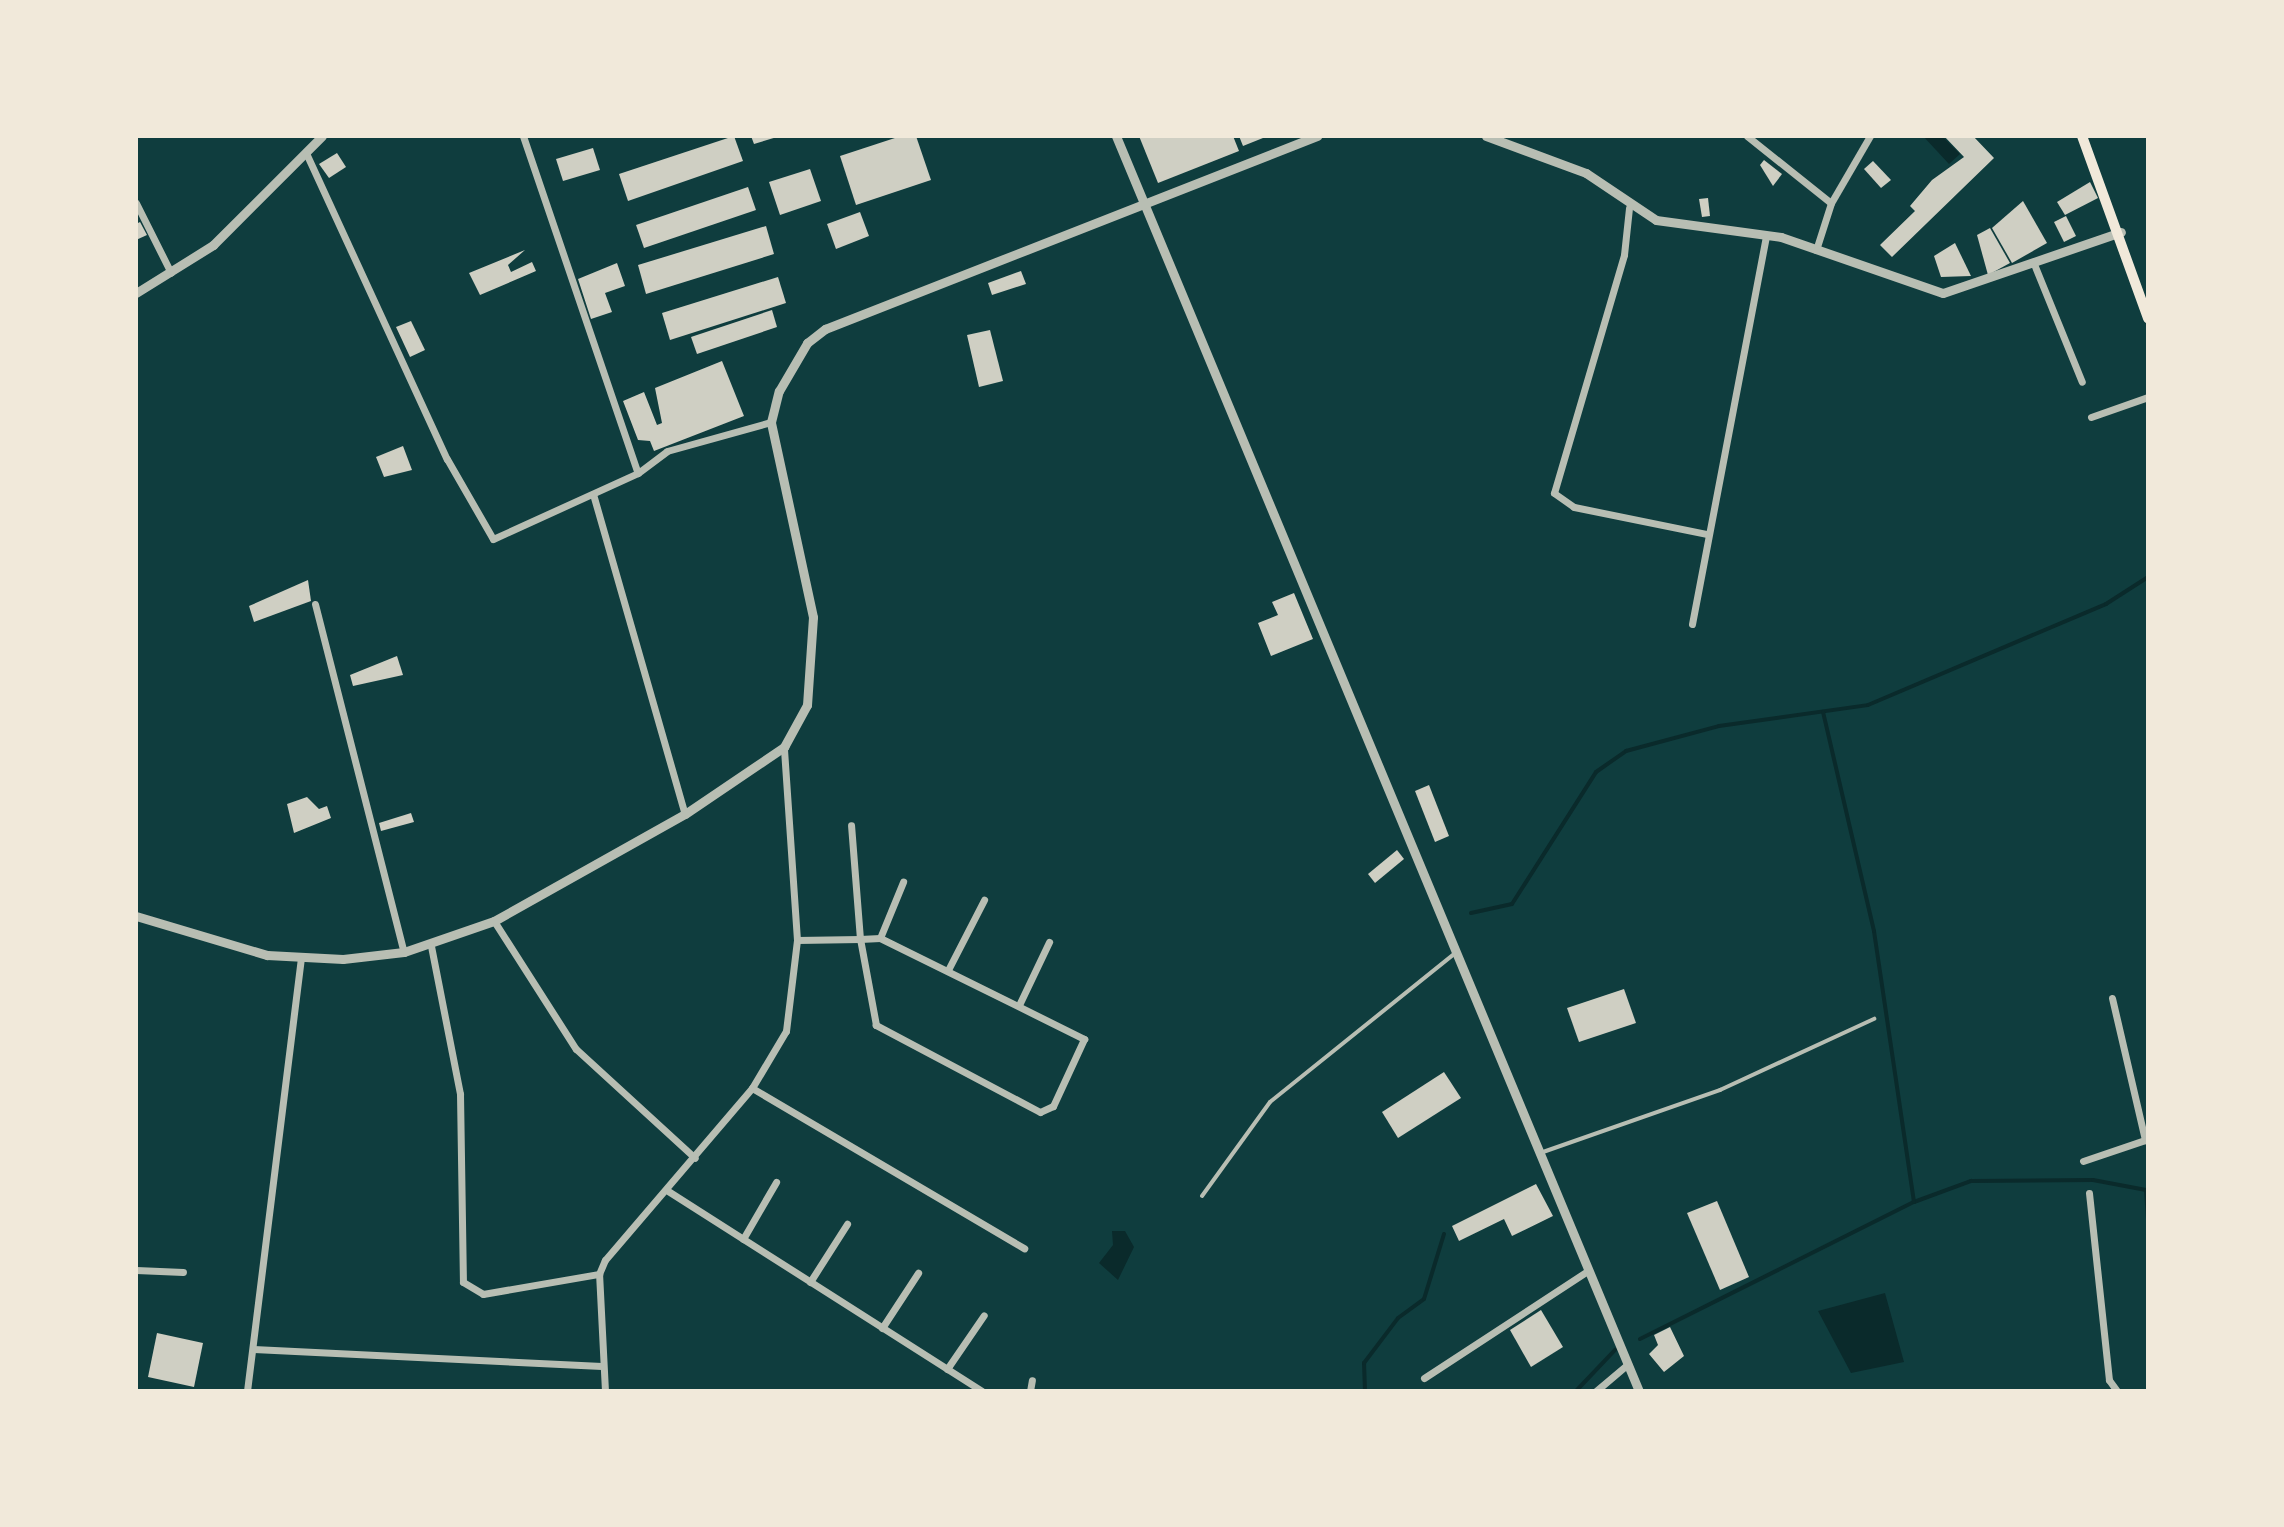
<!DOCTYPE html>
<html>
<head>
<meta charset="utf-8">
<style>
	body { margin:0 }
	#map { position:relative; width:2284px; height:1527px; overflow:hidden; background:#0f3d3e; font-family:"Alegreya Sans",sans-serif }
	div>[style] { position:absolute }
	[style*='--x'] { left:calc(var(--x)*1px); top:calc(var(--y)*1px); width:calc(var(--w)*1px); rotate:calc(var(--a)*1deg) }
	.water>* { inset:0; background:#0a2a2b }
	.stream>* { height:4px; margin:-2px; padding:0 2px; transform-origin:2px; border-radius:2px; background:#0a2a2b }
	.building>* { inset:0; background:#cfcfc3 }
	.service>* { height:4px; margin:-2px; padding:0 2px; transform-origin:2px; border-radius:2px; background:#b8beb3 }
	.minor>* { height:7px; margin:-3.5px; padding:0 3.5px; transform-origin:3.5px; border-radius:3.5px; background:#b8beb3 }
	.tertiary>* { height:9px; margin:-4.5px; padding:0 4.5px; transform-origin:4.5px; border-radius:4.5px; background:#b8beb3 }
	.secondary>* { height:10px; margin:-5px; padding:0 5px; transform-origin:5px; border-radius:5px; background:#f1e9da }
	span { translate:-50% -50%; white-space:nowrap; text-align:center; line-height:1.15; -webkit-text-stroke:7px #f1e9da; paint-order:stroke }
	.frame { position:absolute; inset:0; border:138px solid #f1e9da; pointer-events:none }
</style>
</head>
<body>
<div id="map">
	<div class="water">
		<div style="clip-path:polygon(1923px 136px,1942px 136px,1960px 154px,1949px 164px)"></div>
		<div style="clip-path:polygon(1112px 1231px,1125px 1231px,1134px 1247px,1118px 1280px,1099px 1263px,1113px 1245px)"></div>
		<div style="clip-path:polygon(1885px 1293px,1904px 1362px,1851px 1373px,1818px 1311px)"></div>
	</div>
	<div class="stream">
		<div style="--x:1471;--y:913;--w:42;--a:-12.4"></div>
		<div style="--x:1512;--y:904;--w:156;--a:-57.5"></div>
		<div style="--x:1596;--y:772;--w:37;--a:-35"></div>
		<div style="--x:1626;--y:751;--w:96;--a:-15"></div>
		<div style="--x:1719;--y:726;--w:150;--a:-8"></div>
		<div style="--x:1868;--y:705;--w:259;--a:-23"></div>
		<div style="--x:2106;--y:604;--w:50;--a:-32.7"></div>
		<div style="--x:1914;--y:1202;--w:61;--a:-20.2"></div>
		<div style="--x:1971;--y:1181;--w:122;--a:-0.5"></div>
		<div style="--x:2093;--y:1180;--w:54;--a:10.7"></div>
		<div style="--x:2146;--y:1190;--w:32;--a:86"></div>
		<div style="--x:1640;--y:1339;--w:306;--a:-26.6"></div>
		<div style="--x:1914;--y:1202;--w:274;--a:-98.4"></div>
		<div style="--x:1874;--y:931;--w:225;--a:-103.1"></div>
		<div style="--x:1365;--y:1391;--w:28;--a:-92"></div>
		<div style="--x:1364;--y:1363;--w:56;--a:-52.9"></div>
		<div style="--x:1398;--y:1318;--w:32;--a:-36"></div>
		<div style="--x:1424;--y:1299;--w:68;--a:-72.9"></div>
		<div style="--x:1576;--y:1391;--w:57;--a:-46.4"></div>
	</div>
	<div class="building">
		<div style="clip-path:polygon(734px 136px,743px 161px,628px 201px,619px 174px)"></div>
		<div style="clip-path:polygon(751px 136px,777px 136px,777px 137px,754px 144px)"></div>
		<div style="clip-path:polygon(901px 136px,916px 136px,931px 180px,856px 205px,840px 156px)"></div>
		<div style="clip-path:polygon(1139px 136px,1233px 136px,1239px 151px,1158px 183px)"></div>
		<div style="clip-path:polygon(1239px 136px,1268px 136px,1243px 146px)"></div>
		<div style="clip-path:polygon(1944px 136px,1973px 136px,1994px 158px,1892px 257px,1880px 245px,1915px 211px,1910px 206px,1932px 180px,1964px 157px)"></div>
		<div style="clip-path:polygon(593px 148px,600px 170px,563px 181px,556px 159px)"></div>
		<div style="clip-path:polygon(337px 153px,346px 167px,329px 178px,319px 164px)"></div>
		<div style="clip-path:polygon(1764px 160px,1782px 174px,1773px 186px,1760px 165px)"></div>
		<div style="clip-path:polygon(1873px 161px,1891px 180px,1881px 188px,1864px 169px)"></div>
		<div style="clip-path:polygon(810px 169px,821px 201px,780px 215px,769px 182px)"></div>
		<div style="clip-path:polygon(2090px 182px,2098px 198px,2065px 215px,2057px 202px)"></div>
		<div style="clip-path:polygon(748px 187px,756px 210px,644px 248px,636px 225px)"></div>
		<div style="clip-path:polygon(1708px 198px,1710px 216px,1702px 217px,1699px 199px)"></div>
		<div style="clip-path:polygon(2023px 201px,2047px 243px,2012px 263px,1992px 228px)"></div>
		<div style="clip-path:polygon(860px 212px,869px 236px,836px 249px,827px 224px)"></div>
		<div style="clip-path:polygon(2066px 216px,2076px 236px,2064px 242px,2054px 222px)"></div>
		<div style="clip-path:polygon(140px 222px,147px 235px,136px 240px,136px 224px)"></div>
		<div style="clip-path:polygon(766px 226px,774px 254px,646px 294px,638px 265px)"></div>
		<div style="clip-path:polygon(1990px 228px,2010px 263px,1988px 275px,1977px 235px)"></div>
		<div style="clip-path:polygon(1955px 243px,1971px 276px,1941px 277px,1934px 256px)"></div>
		<div style="clip-path:polygon(525px 250px,508px 265px,511px 272px,532px 262px,536px 271px,480px 295px,469px 273px)"></div>
		<div style="clip-path:polygon(617px 263px,625px 286px,605px 293px,612px 312px,591px 319px,578px 279px)"></div>
		<div style="clip-path:polygon(1021px 271px,1026px 284px,992px 295px,988px 283px)"></div>
		<div style="clip-path:polygon(778px 277px,786px 303px,670px 340px,662px 313px)"></div>
		<div style="clip-path:polygon(772px 310px,777px 327px,697px 354px,691px 337px)"></div>
		<div style="clip-path:polygon(411px 321px,425px 350px,410px 357px,396px 327px)"></div>
		<div style="clip-path:polygon(990px 330px,1003px 381px,979px 387px,967px 335px)"></div>
		<div style="clip-path:polygon(722px 361px,744px 416px,654px 451px,650px 441px,638px 440px,623px 401px,644px 392px,657px 425px,662px 423px,655px 388px)"></div>
		<div style="clip-path:polygon(403px 446px,412px 470px,384px 477px,376px 457px)"></div>
		<div style="clip-path:polygon(308px 580px,311px 601px,254px 622px,249px 606px)"></div>
		<div style="clip-path:polygon(1294px 593px,1313px 639px,1271px 656px,1258px 623px,1278px 615px,1272px 602px)"></div>
		<div style="clip-path:polygon(397px 656px,403px 675px,353px 686px,350px 675px)"></div>
		<div style="clip-path:polygon(1429px 785px,1449px 836px,1435px 842px,1415px 791px)"></div>
		<div style="clip-path:polygon(307px 797px,319px 809px,327px 806px,331px 818px,294px 833px,287px 804px)"></div>
		<div style="clip-path:polygon(411px 813px,414px 822px,381px 831px,379px 823px)"></div>
		<div style="clip-path:polygon(1397px 850px,1404px 859px,1375px 883px,1368px 874px)"></div>
		<div style="clip-path:polygon(1624px 989px,1636px 1023px,1579px 1042px,1567px 1008px)"></div>
		<div style="clip-path:polygon(1444px 1072px,1461px 1098px,1398px 1138px,1382px 1112px)"></div>
		<div style="clip-path:polygon(1536px 1184px,1553px 1216px,1512px 1236px,1504px 1219px,1459px 1241px,1452px 1226px)"></div>
		<div style="clip-path:polygon(1717px 1201px,1749px 1277px,1720px 1290px,1687px 1213px)"></div>
		<div style="clip-path:polygon(1541px 1310px,1563px 1347px,1531px 1367px,1510px 1330px)"></div>
		<div style="clip-path:polygon(1670px 1327px,1684px 1356px,1664px 1372px,1649px 1354px,1658px 1345px,1654px 1335px)"></div>
		<div style="clip-path:polygon(157px 1333px,203px 1343px,194px 1387px,148px 1377px)"></div>
	</div>
	<div class="service">
		<div style="--x:1543;--y:1152;--w:188;--a:-19.3"></div>
		<div style="--x:1720;--y:1090;--w:170;--a:-24.8"></div>
		<div style="--x:1202;--y:1196;--w:116;--a:-54.1"></div>
		<div style="--x:1270;--y:1102;--w:238;--a:-38.8"></div>
	</div>
	<div class="minor">
		<div style="--x:523;--y:136;--w:356;--a:71.2"></div>
		<div style="--x:1747;--y:136;--w:107;--a:38.6"></div>
		<div style="--x:306;--y:153;--w:337;--a:65.3"></div>
		<div style="--x:447;--y:459;--w:92;--a:60.1"></div>
		<div style="--x:493;--y:539;--w:159;--a:-24.5"></div>
		<div style="--x:638;--y:473;--w:36;--a:-37"></div>
		<div style="--x:667;--y:451;--w:108;--a:-15.6"></div>
		<div style="--x:136;--y:203;--w:78;--a:63.4"></div>
		<div style="--x:1629;--y:208;--w:47;--a:96.1"></div>
		<div style="--x:1624;--y:255;--w:248;--a:106.4"></div>
		<div style="--x:1554;--y:493;--w:24;--a:35"></div>
		<div style="--x:1574;--y:507;--w:136;--a:11.5"></div>
		<div style="--x:1816;--y:250;--w:49;--a:-72.3"></div>
		<div style="--x:1831;--y:203;--w:78;--a:-59.8"></div>
		<div style="--x:2034;--y:264;--w:127;--a:67.9"></div>
		<div style="--x:2091;--y:417;--w:60;--a:-19.3"></div>
		<div style="--x:593;--y:494;--w:333;--a:74"></div>
		<div style="--x:315;--y:604;--w:359;--a:75.7"></div>
		<div style="--x:1692;--y:624;--w:396;--a:-79.2"></div>
		<div style="--x:494;--y:921;--w:152;--a:57.4"></div>
		<div style="--x:576;--y:1049;--w:161;--a:42.5"></div>
		<div style="--x:880;--y:938;--w:61;--a:-67.7"></div>
		<div style="--x:797;--y:940;--w:63;--a:-0.9"></div>
		<div style="--x:860;--y:939;--w:20;--a:-3"></div>
		<div style="--x:880;--y:938;--w:228;--a:26.3"></div>
		<div style="--x:1084;--y:1039;--w:74;--a:114.8"></div>
		<div style="--x:1053;--y:1106;--w:14;--a:155"></div>
		<div style="--x:1040;--y:1112;--w:186;--a:-152.1"></div>
		<div style="--x:876;--y:1025;--w:87;--a:-100.5"></div>
		<div style="--x:860;--y:939;--w:114;--a:-94.5"></div>
		<div style="--x:431;--y:946;--w:151;--a:78.9"></div>
		<div style="--x:460;--y:1094;--w:188;--a:89.1"></div>
		<div style="--x:463;--y:1282;--w:23;--a:31"></div>
		<div style="--x:483;--y:1294;--w:118;--a:-9.8"></div>
		<div style="--x:948;--y:970;--w:79;--a:-62.8"></div>
		<div style="--x:2112;--y:998;--w:146;--a:76.9"></div>
		<div style="--x:1019;--y:1005;--w:70;--a:-64.5"></div>
		<div style="--x:752;--y:1088;--w:316;--a:30.5"></div>
		<div style="--x:2083;--y:1161;--w:69;--a:-18.7"></div>
		<div style="--x:668;--y:1191;--w:372;--a:32.5"></div>
		<div style="--x:2089;--y:1193;--w:188;--a:83.9"></div>
		<div style="--x:2109;--y:1380;--w:14;--a:54"></div>
		<div style="--x:743;--y:1239;--w:66;--a:-59.9"></div>
		<div style="--x:136;--y:1270;--w:47;--a:2.4"></div>
		<div style="--x:810;--y:1282;--w:69;--a:-57.5"></div>
		<div style="--x:882;--y:1328;--w:66;--a:-56.8"></div>
		<div style="--x:253;--y:1349;--w:349;--a:2.8"></div>
		<div style="--x:947;--y:1369;--w:65;--a:-55.6"></div>
		<div style="--x:1424;--y:1378;--w:197;--a:-33.2"></div>
		<div style="--x:247;--y:1391;--w:435;--a:-82.9"></div>
		<div style="--x:605;--y:1391;--w:117;--a:-92.9"></div>
		<div style="--x:599;--y:1274;--w:15;--a:-67"></div>
		<div style="--x:605;--y:1260;--w:226;--a:-49.5"></div>
		<div style="--x:752;--y:1088;--w:66;--a:-59.2"></div>
		<div style="--x:786;--y:1031;--w:92;--a:-83.1"></div>
		<div style="--x:797;--y:940;--w:193;--a:-93.9"></div>
		<div style="--x:1030;--y:1391;--w:11;--a:-80"></div>
		<div style="--x:1596;--y:1391;--w:42;--a:-40.2"></div>
	</div>
	<div class="tertiary">
		<div style="--x:1116;--y:136;--w:1360;--a:67.38"></div>
		<div style="--x:1486;--y:136;--w:107;--a:20.3"></div>
		<div style="--x:1586;--y:173;--w:84;--a:33.9"></div>
		<div style="--x:1656;--y:220;--w:126;--a:7.7"></div>
		<div style="--x:1781;--y:237;--w:171;--a:19.1"></div>
		<div style="--x:1943;--y:293;--w:188;--a:-18.9"></div>
		<div style="--x:136;--y:293;--w:91;--a:-31.9"></div>
		<div style="--x:213;--y:245;--w:154;--a:-45"></div>
		<div style="--x:136;--y:916;--w:137;--a:16.6"></div>
		<div style="--x:267;--y:955;--w:76;--a:3"></div>
		<div style="--x:343;--y:959;--w:61;--a:-6.5"></div>
		<div style="--x:404;--y:952;--w:95;--a:-19"></div>
		<div style="--x:494;--y:921;--w:219;--a:-29.3"></div>
		<div style="--x:685;--y:814;--w:120;--a:-34.1"></div>
		<div style="--x:784;--y:747;--w:48;--a:-61.3"></div>
		<div style="--x:807;--y:705;--w:88;--a:-86.1"></div>
		<div style="--x:813;--y:617;--w:199;--a:-102.2"></div>
		<div style="--x:771;--y:422;--w:32;--a:-76"></div>
		<div style="--x:779;--y:391;--w:56;--a:-59.7"></div>
		<div style="--x:807;--y:343;--w:23;--a:-38"></div>
		<div style="--x:825;--y:329;--w:529;--a:-21.42"></div>
	</div>
	<div class="secondary">
		<div style="--x:2082;--y:136;--w:194;--a:70.1"></div>
	</div>
	<div class="frame"></div>
</div>
</body>
</html>
